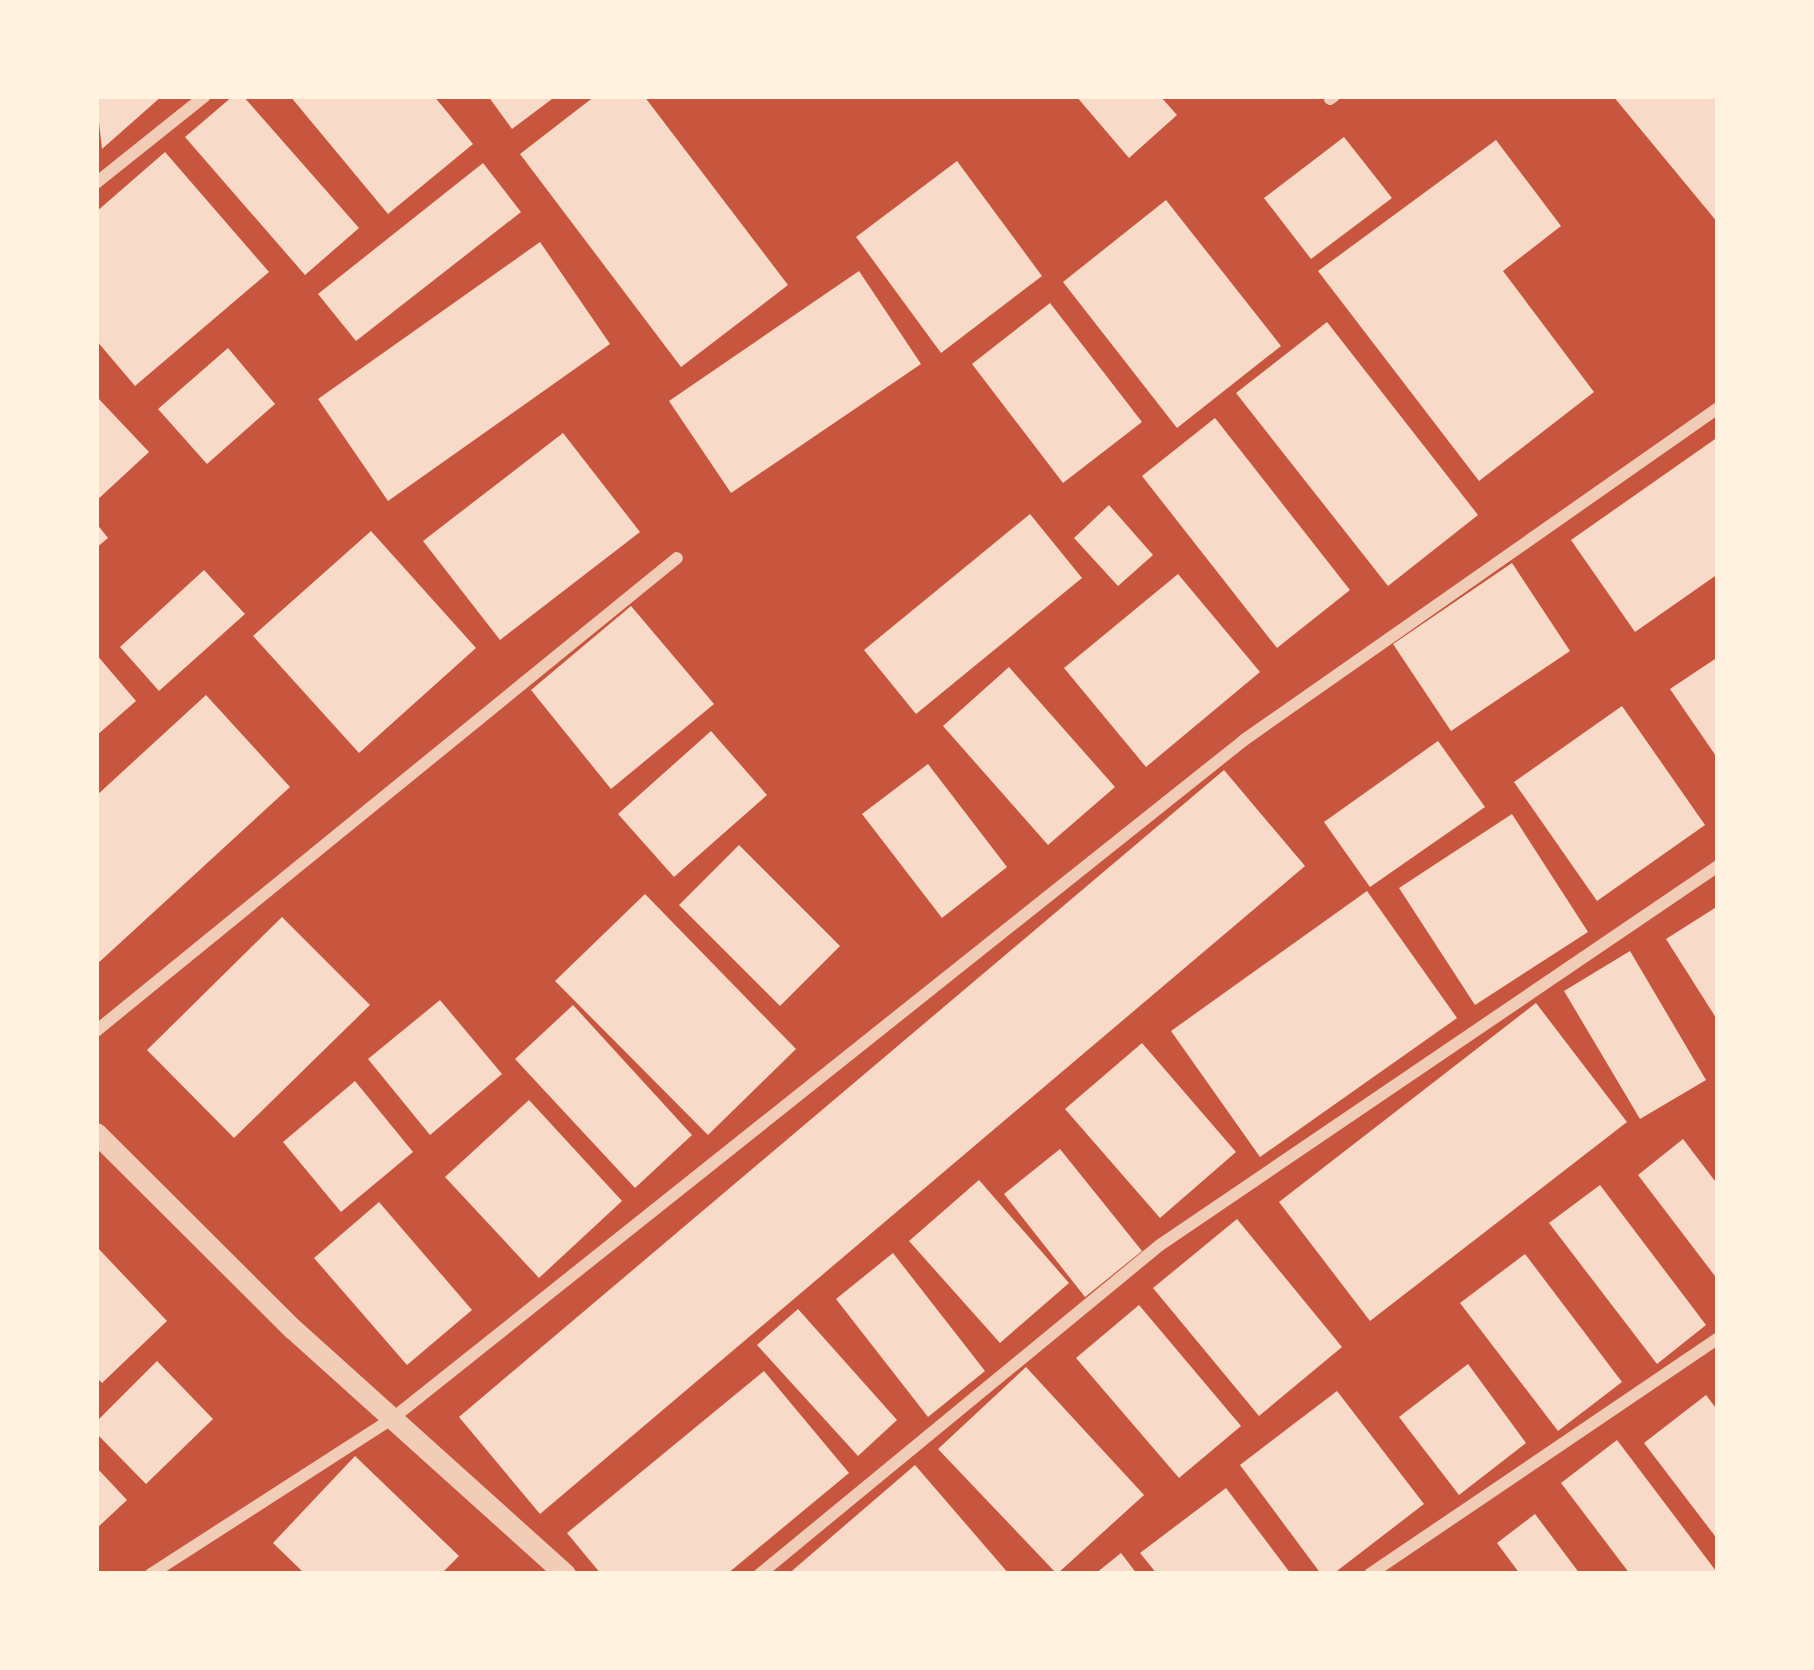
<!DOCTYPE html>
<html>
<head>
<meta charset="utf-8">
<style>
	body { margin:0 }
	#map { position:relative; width:1814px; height:1670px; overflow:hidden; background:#c8553d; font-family:"DejaVu Sans",sans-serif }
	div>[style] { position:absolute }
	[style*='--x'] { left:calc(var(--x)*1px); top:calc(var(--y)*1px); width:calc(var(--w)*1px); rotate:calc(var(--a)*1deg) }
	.building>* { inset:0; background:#f7dbc8 }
	.minor>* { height:12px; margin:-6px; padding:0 6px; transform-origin:6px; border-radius:6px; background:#f1ccb7 }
	.tertiary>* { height:21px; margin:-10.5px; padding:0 10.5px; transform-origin:10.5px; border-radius:10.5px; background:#f1ccb7 }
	span { translate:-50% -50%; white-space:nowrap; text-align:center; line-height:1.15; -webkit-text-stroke:10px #fff3e0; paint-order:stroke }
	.frame { position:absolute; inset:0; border:99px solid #fff3e0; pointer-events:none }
</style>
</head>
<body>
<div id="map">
	<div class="building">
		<div style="clip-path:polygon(96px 96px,162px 96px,102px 149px)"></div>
		<div style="clip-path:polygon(233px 96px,243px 96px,359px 228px,305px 275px,185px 137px)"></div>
		<div style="clip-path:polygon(290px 96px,434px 96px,473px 144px,388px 214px)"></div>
		<div style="clip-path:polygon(488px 96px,556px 96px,512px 129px)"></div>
		<div style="clip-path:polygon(595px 96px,644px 96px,788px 285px,681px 367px,520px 154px)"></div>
		<div style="clip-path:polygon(1076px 96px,1160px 96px,1177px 115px,1129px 158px)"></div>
		<div style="clip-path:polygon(1613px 96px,1718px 96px,1718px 223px)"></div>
		<div style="clip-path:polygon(1344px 137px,1392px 198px,1311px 259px,1264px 198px)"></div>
		<div style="clip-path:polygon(1496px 140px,1561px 226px,1503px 271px,1594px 392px,1479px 481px,1318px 271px)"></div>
		<div style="clip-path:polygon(165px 152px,269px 272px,135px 386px,96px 340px,96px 212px)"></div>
		<div style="clip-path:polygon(957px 161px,1042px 276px,941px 353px,856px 237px)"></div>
		<div style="clip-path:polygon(483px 163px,521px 212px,356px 341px,318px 294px)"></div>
		<div style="clip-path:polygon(1166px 200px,1281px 346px,1177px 428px,1063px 282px)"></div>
		<div style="clip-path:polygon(540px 242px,610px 344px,388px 501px,318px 399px)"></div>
		<div style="clip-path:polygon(859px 271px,921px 364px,731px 493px,669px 401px)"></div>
		<div style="clip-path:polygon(1050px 303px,1142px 422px,1063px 483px,972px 364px)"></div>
		<div style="clip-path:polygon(1327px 322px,1478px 515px,1388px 586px,1236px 393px)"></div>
		<div style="clip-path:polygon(228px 348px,275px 404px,207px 464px,158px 409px)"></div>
		<div style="clip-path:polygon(96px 396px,149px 452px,96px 501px)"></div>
		<div style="clip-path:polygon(1215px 418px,1350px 590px,1277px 648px,1142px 476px)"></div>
		<div style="clip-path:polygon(563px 433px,640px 532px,500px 640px,423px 541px)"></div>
		<div style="clip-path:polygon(1718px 437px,1718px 574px,1635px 632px,1571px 540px)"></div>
		<div style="clip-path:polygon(1109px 505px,1153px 555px,1118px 586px,1074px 538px)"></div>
		<div style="clip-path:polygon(1030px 514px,1082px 578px,916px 714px,864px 650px)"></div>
		<div style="clip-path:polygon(96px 523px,108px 538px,96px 548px)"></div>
		<div style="clip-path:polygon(371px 531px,476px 648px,359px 753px,253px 636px)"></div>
		<div style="clip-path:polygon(1512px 563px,1570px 651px,1451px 731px,1393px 644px)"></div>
		<div style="clip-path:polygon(204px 570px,245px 614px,159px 691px,120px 647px)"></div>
		<div style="clip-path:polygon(1178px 574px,1260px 672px,1146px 767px,1064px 668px)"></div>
		<div style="clip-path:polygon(631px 606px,714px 704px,611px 789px,531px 690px)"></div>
		<div style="clip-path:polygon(96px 654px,136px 701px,96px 736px)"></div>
		<div style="clip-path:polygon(1718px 657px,1718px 759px,1670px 689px)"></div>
		<div style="clip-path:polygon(1009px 667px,1115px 787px,1048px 845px,943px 726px)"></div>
		<div style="clip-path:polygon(206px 695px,290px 787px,96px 965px,96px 796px)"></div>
		<div style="clip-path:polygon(1622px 706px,1705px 825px,1597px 901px,1514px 782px)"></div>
		<div style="clip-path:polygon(711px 731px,767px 795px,674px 877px,618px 814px)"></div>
		<div style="clip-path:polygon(1438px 741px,1485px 807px,1370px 887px,1324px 822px)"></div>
		<div style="clip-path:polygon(928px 764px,1007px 867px,942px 918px,862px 814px)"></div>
		<div style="clip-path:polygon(1224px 770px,1305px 866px,540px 1514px,459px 1417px)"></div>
		<div style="clip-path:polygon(1512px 814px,1588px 932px,1475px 1005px,1399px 888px)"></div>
		<div style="clip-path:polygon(739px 845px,840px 946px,780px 1006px,679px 905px)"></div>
		<div style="clip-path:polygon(1367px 891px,1457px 1018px,1260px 1157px,1171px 1031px)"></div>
		<div style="clip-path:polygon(645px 894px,796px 1049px,708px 1135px,555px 981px)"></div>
		<div style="clip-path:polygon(1718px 906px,1718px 1021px,1666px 939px)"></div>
		<div style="clip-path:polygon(282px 917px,370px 1005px,234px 1138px,147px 1050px)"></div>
		<div style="clip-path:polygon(1630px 951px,1706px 1080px,1640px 1119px,1564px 991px)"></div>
		<div style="clip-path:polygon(440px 1000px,502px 1074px,430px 1135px,368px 1059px)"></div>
		<div style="clip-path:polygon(1536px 1003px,1627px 1122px,1370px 1321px,1279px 1202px)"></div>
		<div style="clip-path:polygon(573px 1005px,692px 1135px,635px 1188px,515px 1059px)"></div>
		<div style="clip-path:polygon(1142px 1043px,1236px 1152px,1160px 1218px,1065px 1109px)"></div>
		<div style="clip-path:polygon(355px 1081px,413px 1152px,341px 1212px,283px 1142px)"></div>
		<div style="clip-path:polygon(529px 1100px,622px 1201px,539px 1278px,445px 1177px)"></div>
		<div style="clip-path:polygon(1683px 1139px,1718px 1185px,1718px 1280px,1638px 1175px)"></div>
		<div style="clip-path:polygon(1060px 1149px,1142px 1251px,1085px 1297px,1004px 1194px)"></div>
		<div style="clip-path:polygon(979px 1180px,1069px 1283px,1000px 1343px,909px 1241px)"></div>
		<div style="clip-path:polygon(1600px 1185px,1706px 1325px,1657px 1364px,1549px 1223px)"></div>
		<div style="clip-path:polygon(379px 1202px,472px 1310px,407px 1365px,314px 1258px)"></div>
		<div style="clip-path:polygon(1237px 1219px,1342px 1347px,1259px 1416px,1153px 1288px)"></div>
		<div style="clip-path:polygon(96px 1246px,167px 1321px,102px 1383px,96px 1377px)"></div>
		<div style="clip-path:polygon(893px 1253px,985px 1371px,928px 1417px,836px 1299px)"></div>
		<div style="clip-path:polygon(1525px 1254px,1622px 1382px,1558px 1431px,1460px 1303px)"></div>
		<div style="clip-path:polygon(1139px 1305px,1241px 1426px,1179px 1478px,1076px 1358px)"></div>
		<div style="clip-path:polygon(798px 1309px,897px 1420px,858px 1456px,757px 1345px)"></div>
		<div style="clip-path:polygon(157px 1361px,213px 1419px,146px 1484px,96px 1433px,96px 1422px)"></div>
		<div style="clip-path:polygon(1468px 1364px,1526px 1443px,1459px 1495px,1399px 1417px)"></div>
		<div style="clip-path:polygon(1026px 1367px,1144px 1495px,1057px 1574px,938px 1449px)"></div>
		<div style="clip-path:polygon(764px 1371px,849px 1473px,727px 1574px,601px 1574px,567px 1533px)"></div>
		<div style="clip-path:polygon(1337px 1391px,1424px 1504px,1333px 1574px,1321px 1574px,1240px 1465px)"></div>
		<div style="clip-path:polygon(1706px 1395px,1718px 1411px,1718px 1540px,1644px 1443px)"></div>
		<div style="clip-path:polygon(1617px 1440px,1716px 1571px,1713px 1574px,1630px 1574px,1561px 1483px)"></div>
		<div style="clip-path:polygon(355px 1456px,459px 1556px,441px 1574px,305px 1574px,273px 1543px)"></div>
		<div style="clip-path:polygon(915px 1465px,1009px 1574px,789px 1574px,793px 1570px)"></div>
		<div style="clip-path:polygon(96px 1467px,127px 1500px,96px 1529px)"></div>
		<div style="clip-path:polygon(1226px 1488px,1291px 1574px,1157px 1574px,1140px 1553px)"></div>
		<div style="clip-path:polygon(1535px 1514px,1580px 1574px,1520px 1574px,1497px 1543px)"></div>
		<div style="clip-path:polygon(1121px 1553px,1137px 1574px,1095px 1574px)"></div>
	</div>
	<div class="minor">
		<div style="--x:1330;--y:99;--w:5;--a:-37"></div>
		<div style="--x:96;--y:183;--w:139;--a:-38.6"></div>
		<div style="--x:96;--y:1031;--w:749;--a:-39.15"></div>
		<div style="--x:151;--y:1574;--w:288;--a:-32.8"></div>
		<div style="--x:393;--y:1418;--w:1088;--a:-38.54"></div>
		<div style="--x:1244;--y:740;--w:579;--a:-35.01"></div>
		<div style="--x:760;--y:1574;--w:518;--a:-39.44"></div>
		<div style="--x:1160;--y:1245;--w:675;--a:-34.18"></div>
		<div style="--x:1370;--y:1574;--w:420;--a:-34.1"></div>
	</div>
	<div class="tertiary">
		<div style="--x:96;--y:1133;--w:278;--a:44.9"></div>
		<div style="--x:293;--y:1329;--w:366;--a:42"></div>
	</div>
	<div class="frame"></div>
</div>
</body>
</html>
